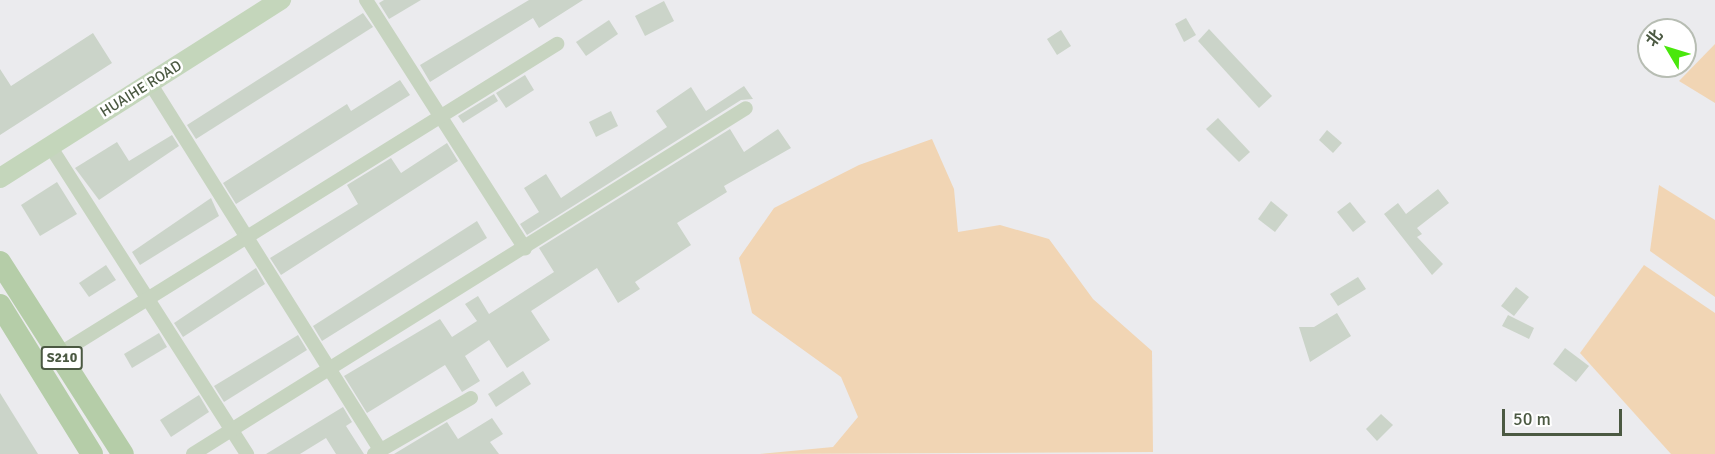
<!DOCTYPE html>
<html>
<head>
<meta charset="utf-8">
<style>
	body { margin:0 }
	#map { position:relative; width:1715px; height:454px; overflow:hidden; background:#ebebee; font-family:Signika,"Noto Sans SC",sans-serif }
	div>[style] { position:absolute }
	[style*='--x'] { left:calc(var(--x)*1px); top:calc(var(--y)*1px); width:calc(var(--w)*1px); rotate:calc(var(--a)*1deg) }
	.green>* { inset:0; background:#f1d5b4 }
	.building>* { inset:0; background:#cbd4c9 }
	.street>* { height:14px; margin:-7px; padding:0 7px; transform-origin:7px; border-radius:7px; background:#c7d4c0 }
	.secondary>* { height:20px; margin:-10px; padding:0 10px; transform-origin:10px; border-radius:10px; background:#c4d6bb }
	.primary>* { height:22px; margin:-11px; padding:0 11px; transform-origin:11px; border-radius:11px; background:#b5cda8 }
	span { translate:-50% -50%; white-space:nowrap; text-align:center; line-height:1.15; -webkit-text-stroke:5px #fff; paint-order:stroke }
	.shield-label span { padding:2px 4px; background:#fff; border:2px solid; border-radius:4px; -webkit-text-stroke-width:0 }
	.shield-label { font-size:14px; color:#4b5942; font-weight:700 }
	.street-label { font-size:15px; color:#4b5942 }
	.north { position:absolute; left:1637px; top:18px; width:60px; height:60px; box-sizing:border-box; background:#fff; border:2px solid #b7bdb3; border-radius:50%; rotate:308deg; font-size:16px; font-weight:700; line-height:24px; text-align:center; color:#4b5942 }
	.north::after { content:''; display:block; margin:auto; width:21px; height:27px; background:#49e70c; clip-path:polygon(50% 0,100% 100%,50% 72%,0 100%) }
	.scale { position:absolute; left:1502px; top:409px; width:120px; height:27px; box-sizing:border-box; border:3px solid #4b5942; border-top:0; padding-left:8px; font-size:18px; line-height:21px; white-space:nowrap; color:#4b5942; -webkit-text-stroke:4px #fff; paint-order:stroke }
</style>
</head>
<body>
<div id="map">
	<div class="green">
		<div style="clip-path:polygon(1715px 44px,1715px 103px,1679px 81px)"></div>
		<div style="clip-path:polygon(932px 139px,954px 189px,958px 232px,1000px 225px,1049px 239px,1093px 299px,1152px 351px,1153px 452px,760px 454px,833px 447px,858px 417px,841px 377px,752px 313px,739px 258px,774px 208px,859px 165px)"></div>
		<div style="clip-path:polygon(1659px 185px,1715px 220px,1715px 297px,1650px 251px)"></div>
		<div style="clip-path:polygon(1644px 265px,1715px 313px,1715px 454px,1671px 454px,1580px 353px)"></div>
	</div>
	<div class="building">
		<div style="clip-path:polygon(384px 0,421px 0,389px 19px,379px 3px)"></div>
		<div style="clip-path:polygon(529px 0,583px 0,539px 28px,533px 18px,430px 82px,420px 65px)"></div>
		<div style="clip-path:polygon(664px 1px,674px 21px,645px 36px,635px 16px)"></div>
		<div style="clip-path:polygon(363px 13px,373px 27px,196px 139px,187px 125px)"></div>
		<div style="clip-path:polygon(1186px 18px,1196px 35px,1184px 42px,1175px 24px)"></div>
		<div style="clip-path:polygon(609px 20px,618px 34px,586px 56px,576px 42px)"></div>
		<div style="clip-path:polygon(1209px 29px,1272px 96px,1259px 108px,1198px 41px)"></div>
		<div style="clip-path:polygon(1061px 30px,1071px 46px,1057px 55px,1047px 39px)"></div>
		<div style="clip-path:polygon(93px 33px,112px 63px,0 135px,0 69px,11px 86px)"></div>
		<div style="clip-path:polygon(525px 75px,534px 90px,506px 108px,496px 93px)"></div>
		<div style="clip-path:polygon(400px 80px,410px 95px,236px 204px,223px 183px,347px 104px,351px 111px)"></div>
		<div style="clip-path:polygon(744px 86px,753px 99px,741px 100px,527px 235px,520px 224px,539px 212px,524px 188px,546px 174px,561px 198px,667px 127px,656px 111px,691px 87px,706px 111px)"></div>
		<div style="clip-path:polygon(494px 94px,498px 101px,463px 123px,458px 116px)"></div>
		<div style="clip-path:polygon(611px 111px,618px 126px,596px 137px,589px 122px)"></div>
		<div style="clip-path:polygon(1218px 118px,1250px 152px,1239px 162px,1206px 129px)"></div>
		<div style="clip-path:polygon(730px 129px,744px 152px,778px 129px,791px 148px,724px 186px,727px 192px,677px 223px,691px 245px,635px 282px,640px 289px,618px 303px,597px 268px,531px 311px,550px 340px,507px 368px,489px 340px,465px 356px,480px 381px,462px 392px,445px 365px,367px 413px,344px 376px,440px 319px,452px 337px,477px 321px,465px 304px,478px 296px,489px 314px,554px 272px,539px 248px)"></div>
		<div style="clip-path:polygon(1327px 130px,1342px 143px,1333px 153px,1319px 140px)"></div>
		<div style="clip-path:polygon(172px 135px,179px 146px,99px 200px,75px 168px,117px 142px,129px 161px)"></div>
		<div style="clip-path:polygon(447px 143px,458px 161px,281px 275px,270px 258px,358px 204px,347px 185px,391px 158px,401px 173px)"></div>
		<div style="clip-path:polygon(57px 182px,77px 214px,40px 236px,21px 205px)"></div>
		<div style="clip-path:polygon(1438px 189px,1449px 203px,1417px 228px,1422px 234px,1417px 237px,1443px 264px,1432px 275px,1384px 214px,1398px 203px,1406px 214px)"></div>
		<div style="clip-path:polygon(211px 198px,219px 216px,140px 265px,132px 252px)"></div>
		<div style="clip-path:polygon(1271px 201px,1288px 215px,1275px 232px,1258px 219px)"></div>
		<div style="clip-path:polygon(1350px 202px,1366px 222px,1353px 232px,1337px 212px)"></div>
		<div style="clip-path:polygon(477px 221px,487px 238px,322px 341px,313px 326px)"></div>
		<div style="clip-path:polygon(106px 265px,116px 280px,89px 297px,79px 283px)"></div>
		<div style="clip-path:polygon(256px 268px,265px 284px,183px 337px,174px 323px)"></div>
		<div style="clip-path:polygon(1358px 277px,1366px 289px,1338px 306px,1330px 294px)"></div>
		<div style="clip-path:polygon(1516px 287px,1529px 297px,1514px 316px,1501px 306px)"></div>
		<div style="clip-path:polygon(1337px 313px,1351px 336px,1310px 362px,1299px 327px,1314px 327px)"></div>
		<div style="clip-path:polygon(1508px 315px,1534px 328px,1529px 339px,1502px 326px)"></div>
		<div style="clip-path:polygon(159px 333px,167px 347px,132px 368px,124px 354px)"></div>
		<div style="clip-path:polygon(298px 335px,307px 350px,224px 402px,214px 386px)"></div>
		<div style="clip-path:polygon(1565px 348px,1589px 366px,1576px 382px,1553px 364px)"></div>
		<div style="clip-path:polygon(523px 371px,531px 384px,496px 407px,488px 394px)"></div>
		<div style="clip-path:polygon(0 393px,38px 454px,0 454px)"></div>
		<div style="clip-path:polygon(199px 395px,209px 412px,171px 437px,160px 420px)"></div>
		<div style="clip-path:polygon(343px 407px,352px 422px,346px 426px,364px 454px,336px 454px,326px 438px,300px 454px,266px 454px)"></div>
		<div style="clip-path:polygon(1381px 414px,1393px 425px,1377px 441px,1366px 429px)"></div>
		<div style="clip-path:polygon(492px 418px,503px 434px,490px 442px,499px 454px,394px 454px,447px 422px,458px 439px)"></div>
	</div>
	<div class="street">
		<div style="--x:366;--y:0;--w:295;--a:57.4"></div>
		<div style="--x:150;--y:83;--w:433;--a:57.9"></div>
		<div style="--x:50;--y:146;--w:366;--a:57.4"></div>
		<div style="--x:59;--y:354;--w:587;--a:-31.9"></div>
		<div style="--x:193;--y:454;--w:652;--a:-32.03"></div>
		<div style="--x:374;--y:454;--w:112;--a:-30"></div>
	</div>
	<div class="secondary">
		<div style="--x:0;--y:178;--w:333;--a:-32.4"></div>
	</div>
	<div class="primary">
		<div style="--x:0;--y:262;--w:228;--a:57.4"></div>
		<div style="--x:0;--y:305;--w:175;--a:58.3"></div>
	</div>
	<div class="shield-label">
		<span style="left:62px;top:358px">S210</span>
	</div>
	<div class="street-label">
		<span style="left:141px;top:89px;rotate:-32deg">HUAIHE ROAD</span>
	</div>
	<div class="north">北</div>
	<div class="scale">50 m</div>
</div>
</body>
</html>
